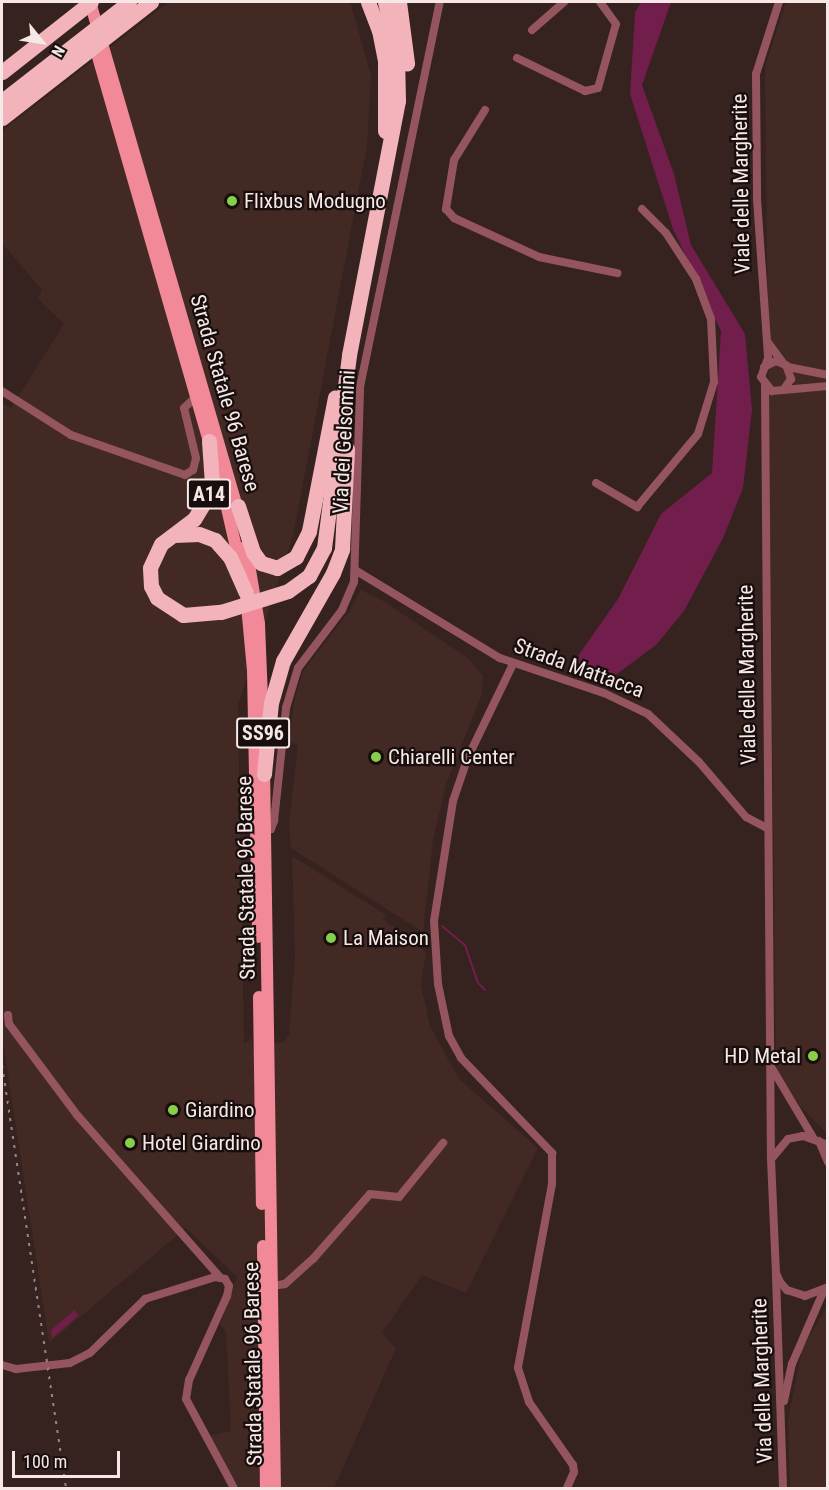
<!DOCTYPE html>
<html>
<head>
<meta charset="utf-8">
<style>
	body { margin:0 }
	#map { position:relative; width:829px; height:1490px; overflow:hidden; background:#36221f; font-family:"Roboto Condensed",sans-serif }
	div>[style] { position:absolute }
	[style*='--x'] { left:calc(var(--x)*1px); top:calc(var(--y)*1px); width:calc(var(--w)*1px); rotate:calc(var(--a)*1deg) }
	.built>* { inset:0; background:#432924 }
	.water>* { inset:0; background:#721e4d }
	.stream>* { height:2px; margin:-1px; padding:0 1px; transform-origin:1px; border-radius:1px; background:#721e4d }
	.street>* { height:8px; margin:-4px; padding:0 4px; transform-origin:4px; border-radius:4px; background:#94555f }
	.primary>* { height:12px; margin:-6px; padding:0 6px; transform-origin:6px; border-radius:6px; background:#f18999 }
	.highway>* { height:15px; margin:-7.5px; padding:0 7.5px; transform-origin:7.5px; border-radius:7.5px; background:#f3b3bb }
	.rail>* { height:2px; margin-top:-1px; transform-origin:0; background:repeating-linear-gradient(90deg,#978684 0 3px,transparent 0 9px) }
	.dots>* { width:16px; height:16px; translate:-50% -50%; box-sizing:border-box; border:3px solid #170e0d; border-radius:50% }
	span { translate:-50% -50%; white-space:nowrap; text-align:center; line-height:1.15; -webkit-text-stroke:4.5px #170e0d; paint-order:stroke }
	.shield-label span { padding:2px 4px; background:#170e0d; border:2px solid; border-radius:4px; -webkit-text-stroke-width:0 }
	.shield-label { font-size:20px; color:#f6e8e6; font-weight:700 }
	.street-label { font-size:21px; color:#f6e8e6 }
	.poi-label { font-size:21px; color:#f6e8e6 }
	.left { translate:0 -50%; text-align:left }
	.right { translate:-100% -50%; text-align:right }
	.frame { position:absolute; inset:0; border:3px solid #f6e8e6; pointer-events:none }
	.north { position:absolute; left:12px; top:12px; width:60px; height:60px; -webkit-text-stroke:4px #170e0d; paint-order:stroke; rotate:120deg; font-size:16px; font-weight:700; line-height:24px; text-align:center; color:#f6e8e6 }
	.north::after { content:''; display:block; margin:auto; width:21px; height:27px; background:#f6e8e6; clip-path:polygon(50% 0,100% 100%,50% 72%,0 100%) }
	.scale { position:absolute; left:12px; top:1451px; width:108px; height:27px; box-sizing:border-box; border:3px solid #f6e8e6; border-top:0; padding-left:8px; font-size:18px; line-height:21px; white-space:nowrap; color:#f6e8e6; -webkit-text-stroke:4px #170e0d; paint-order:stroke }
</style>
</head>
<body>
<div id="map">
	<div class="built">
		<div style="clip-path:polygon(169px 2px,350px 2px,371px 75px,367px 146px,293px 536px,238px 705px,244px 1044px,252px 1038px,253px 1048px,284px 1042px,289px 1035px,295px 957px,292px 856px,386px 915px,383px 919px,426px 952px,421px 985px,430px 1026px,459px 1079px,538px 1148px,466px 1293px,422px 1275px,382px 1333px,396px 1348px,334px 1488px,240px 1488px,216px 1453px,208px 1436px,231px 1431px,226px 1331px,220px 1325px,237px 1277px,186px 1228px,49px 1343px,2px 1035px,2px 403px,11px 408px,64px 324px,38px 299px,42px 290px,2px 243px,2px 131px)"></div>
		<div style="clip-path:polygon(786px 2px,827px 2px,827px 1133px,801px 1107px,776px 1069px,765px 67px)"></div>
		<div style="clip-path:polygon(361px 590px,385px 602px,469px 659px,483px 676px,482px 694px,446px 784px,433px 840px,423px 932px,291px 848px,289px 823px,298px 745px,289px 742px,294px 702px,303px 671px,348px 613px)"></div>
		<div style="clip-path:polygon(827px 1306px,827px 1488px,790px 1488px,788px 1420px,802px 1350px)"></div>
	</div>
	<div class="water">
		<div style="clip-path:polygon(641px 2px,671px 2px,642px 85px,674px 174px,691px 245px,745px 334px,752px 410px,743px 488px,723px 538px,684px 611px,656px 645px,602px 685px,566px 673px,618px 599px,661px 514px,712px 473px,721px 331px,673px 229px,630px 94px,635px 13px)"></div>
		<div style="clip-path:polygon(75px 1310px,78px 1316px,52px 1338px,51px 1330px)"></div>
	</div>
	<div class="stream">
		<div style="--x:442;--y:926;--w:30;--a:40"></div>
		<div style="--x:465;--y:945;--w:40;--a:71.1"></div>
		<div style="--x:478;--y:983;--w:10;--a:45"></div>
	</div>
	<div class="street">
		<div style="--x:779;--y:2;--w:76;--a:107.7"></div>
		<div style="--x:756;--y:74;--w:125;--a:89.5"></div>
		<div style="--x:757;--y:199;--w:159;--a:86"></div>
		<div style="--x:768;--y:358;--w:20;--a:110"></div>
		<div style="--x:761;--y:377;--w:18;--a:52"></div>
		<div style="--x:772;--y:391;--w:56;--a:-5.1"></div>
		<div style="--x:532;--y:30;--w:43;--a:-41.2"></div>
		<div style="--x:517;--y:58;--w:76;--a:25.9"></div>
		<div style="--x:585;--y:91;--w:13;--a:-13"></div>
		<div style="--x:598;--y:88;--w:66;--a:-74.3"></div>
		<div style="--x:616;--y:24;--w:27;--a:-126"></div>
		<div style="--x:485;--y:110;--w:59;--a:121.8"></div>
		<div style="--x:454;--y:160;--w:50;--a:99.3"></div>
		<div style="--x:446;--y:209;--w:12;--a:48"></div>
		<div style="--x:454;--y:218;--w:94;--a:24.6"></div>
		<div style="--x:539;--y:257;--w:80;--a:11.6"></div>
		<div style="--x:767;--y:341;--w:29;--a:54"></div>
		<div style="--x:764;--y:367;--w:13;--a:-27"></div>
		<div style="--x:776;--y:361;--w:11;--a:22"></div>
		<div style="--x:786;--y:365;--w:15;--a:70"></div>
		<div style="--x:791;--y:379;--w:12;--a:125"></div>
		<div style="--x:788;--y:367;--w:41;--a:11.3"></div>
		<div style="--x:765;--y:386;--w:773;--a:89.56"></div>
		<div style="--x:2;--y:391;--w:82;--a:32.5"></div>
		<div style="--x:71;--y:435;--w:121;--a:19.3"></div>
		<div style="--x:185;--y:475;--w:9;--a:-32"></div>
		<div style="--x:193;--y:470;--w:12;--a:-76"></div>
		<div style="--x:196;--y:458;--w:51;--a:-103.5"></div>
		<div style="--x:184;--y:408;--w:16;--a:-43"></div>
		<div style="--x:596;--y:483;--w:48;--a:30.3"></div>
		<div style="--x:637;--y:507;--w:95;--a:-50.1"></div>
		<div style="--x:698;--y:434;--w:54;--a:-72.9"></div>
		<div style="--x:714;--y:382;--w:63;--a:-92.7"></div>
		<div style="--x:711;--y:319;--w:43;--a:-110.6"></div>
		<div style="--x:696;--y:279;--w:55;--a:-123.1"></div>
		<div style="--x:666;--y:233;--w:34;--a:-135"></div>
		<div style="--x:355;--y:570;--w:170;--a:31.3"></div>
		<div style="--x:500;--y:658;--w:110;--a:18.6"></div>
		<div style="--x:604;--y:693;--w:49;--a:25.5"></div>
		<div style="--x:648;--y:714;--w:70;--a:43.3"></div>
		<div style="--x:699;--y:762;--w:72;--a:49.5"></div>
		<div style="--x:746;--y:817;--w:24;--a:28"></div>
		<div style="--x:513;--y:664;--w:103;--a:115.8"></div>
		<div style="--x:468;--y:757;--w:46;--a:108.8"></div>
		<div style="--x:453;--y:801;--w:121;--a:99"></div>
		<div style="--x:434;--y:921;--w:63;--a:86.4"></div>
		<div style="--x:438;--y:984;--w:53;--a:78.1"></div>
		<div style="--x:449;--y:1036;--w:25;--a:61"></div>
		<div style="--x:461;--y:1058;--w:132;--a:46.2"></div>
		<div style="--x:552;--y:1153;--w:31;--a:90"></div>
		<div style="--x:552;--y:1184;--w:187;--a:100.5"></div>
		<div style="--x:518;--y:1368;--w:36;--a:72"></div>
		<div style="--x:529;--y:1402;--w:77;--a:55.1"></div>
		<div style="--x:573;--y:1465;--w:7;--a:82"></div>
		<div style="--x:574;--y:1472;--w:17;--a:114"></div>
		<div style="--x:265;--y:829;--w:6;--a:0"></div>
		<div style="--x:271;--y:829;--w:9;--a:-69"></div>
		<div style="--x:274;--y:821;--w:114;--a:-83.9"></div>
		<div style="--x:286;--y:708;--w:42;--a:-73.3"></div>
		<div style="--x:298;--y:668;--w:73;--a:-52.8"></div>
		<div style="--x:342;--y:610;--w:30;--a:-67"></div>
		<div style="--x:354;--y:582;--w:195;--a:-88.2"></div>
		<div style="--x:360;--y:387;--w:393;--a:-78.3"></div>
		<div style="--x:8;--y:1015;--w:9;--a:84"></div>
		<div style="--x:9;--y:1024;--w:114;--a:53.2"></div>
		<div style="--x:77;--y:1115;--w:216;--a:48.6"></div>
		<div style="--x:770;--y:1065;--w:86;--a:59.3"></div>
		<div style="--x:819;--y:1141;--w:23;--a:67"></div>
		<div style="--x:828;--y:1145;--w:27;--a:-160"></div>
		<div style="--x:803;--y:1136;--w:15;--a:169"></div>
		<div style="--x:788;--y:1139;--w:26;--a:130"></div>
		<div style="--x:771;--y:1159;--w:114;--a:87.5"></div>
		<div style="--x:776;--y:1273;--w:10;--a:66"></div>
		<div style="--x:780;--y:1282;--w:11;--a:49"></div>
		<div style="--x:787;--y:1290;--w:19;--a:18"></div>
		<div style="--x:805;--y:1296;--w:25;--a:-21"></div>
		<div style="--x:776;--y:1276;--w:212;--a:88.1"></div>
		<div style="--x:272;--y:1286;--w:13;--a:-9"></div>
		<div style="--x:285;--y:1284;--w:38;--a:-42"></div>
		<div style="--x:313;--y:1259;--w:86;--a:-48.8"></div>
		<div style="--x:370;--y:1194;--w:29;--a:6"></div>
		<div style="--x:399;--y:1197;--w:70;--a:-50.8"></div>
		<div style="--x:2;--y:1365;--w:15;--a:16"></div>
		<div style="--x:16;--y:1369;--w:54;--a:-6.3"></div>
		<div style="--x:70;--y:1363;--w:22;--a:-27"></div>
		<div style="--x:90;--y:1353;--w:77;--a:-44.5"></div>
		<div style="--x:145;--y:1299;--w:73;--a:-17.4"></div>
		<div style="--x:215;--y:1277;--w:10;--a:11"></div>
		<div style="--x:225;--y:1279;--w:8;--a:60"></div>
		<div style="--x:229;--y:1286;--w:10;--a:101"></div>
		<div style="--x:227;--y:1296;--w:92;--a:114.3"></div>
		<div style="--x:189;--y:1380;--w:19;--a:99"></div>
		<div style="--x:186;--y:1399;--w:101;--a:61.7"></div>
		<div style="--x:784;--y:1401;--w:38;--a:-78"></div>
		<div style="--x:792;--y:1364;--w:81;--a:-66.6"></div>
	</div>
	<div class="primary">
		<div style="--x:90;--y:2;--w:533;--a:73.77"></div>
		<div style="--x:94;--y:43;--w:457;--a:73.9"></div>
		<div style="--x:221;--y:482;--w:98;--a:77.1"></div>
		<div style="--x:246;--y:546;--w:79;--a:80.5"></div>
		<div style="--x:259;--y:624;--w:98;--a:87.7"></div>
		<div style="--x:246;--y:595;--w:76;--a:84.7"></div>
		<div style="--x:253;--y:671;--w:266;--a:88.9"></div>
		<div style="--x:264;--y:767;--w:721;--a:89.13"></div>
		<div style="--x:259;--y:997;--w:207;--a:89.2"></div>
		<div style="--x:263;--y:1246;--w:242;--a:89.3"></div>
	</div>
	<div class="highway">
		<div style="--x:368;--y:2;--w:30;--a:69"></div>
		<div style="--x:379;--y:30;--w:33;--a:79"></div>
		<div style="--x:385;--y:62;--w:69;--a:90"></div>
		<div style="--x:399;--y:2;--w:62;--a:82.5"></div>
		<div style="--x:2;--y:72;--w:113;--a:-38.2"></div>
		<div style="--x:2;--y:101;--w:161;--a:-37.9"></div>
		<div style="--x:2;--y:118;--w:189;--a:-37.9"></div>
		<div style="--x:209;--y:441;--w:39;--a:86"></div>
		<div style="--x:212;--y:480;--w:16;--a:104"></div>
		<div style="--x:208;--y:496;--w:27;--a:121"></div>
		<div style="--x:194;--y:519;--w:41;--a:142.9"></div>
		<div style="--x:161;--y:544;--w:26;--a:115"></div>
		<div style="--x:150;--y:568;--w:18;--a:87"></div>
		<div style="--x:151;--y:586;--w:13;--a:63"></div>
		<div style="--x:157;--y:598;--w:31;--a:33"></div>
		<div style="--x:183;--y:615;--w:38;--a:-5"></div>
		<div style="--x:221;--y:612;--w:70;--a:-17.4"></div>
		<div style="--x:288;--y:591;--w:26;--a:-36"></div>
		<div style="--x:309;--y:576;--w:32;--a:-62"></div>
		<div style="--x:324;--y:548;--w:195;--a:-82.6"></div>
		<div style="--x:349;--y:355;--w:259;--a:-79.1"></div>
		<div style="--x:398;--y:101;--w:49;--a:-91.2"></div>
		<div style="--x:397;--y:52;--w:51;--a:-103.5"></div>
		<div style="--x:238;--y:506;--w:48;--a:71.9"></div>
		<div style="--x:253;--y:552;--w:14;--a:54"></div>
		<div style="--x:261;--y:563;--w:17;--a:17"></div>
		<div style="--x:277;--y:568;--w:22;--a:-30"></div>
		<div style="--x:296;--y:557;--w:29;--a:-63"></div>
		<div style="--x:309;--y:531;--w:136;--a:-79"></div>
		<div style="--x:174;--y:535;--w:25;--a:-2"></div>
		<div style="--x:199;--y:534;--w:17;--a:21"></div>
		<div style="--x:215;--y:540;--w:23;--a:49"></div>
		<div style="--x:230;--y:557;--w:39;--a:66"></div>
		<div style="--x:264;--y:774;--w:71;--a:-84.4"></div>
		<div style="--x:271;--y:703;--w:44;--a:-74.1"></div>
		<div style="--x:283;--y:661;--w:101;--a:-60.4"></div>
		<div style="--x:333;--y:573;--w:26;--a:-69"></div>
		<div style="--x:342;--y:549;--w:100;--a:-87.1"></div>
	</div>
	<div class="rail">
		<div style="--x:2;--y:1065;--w:428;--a:81.4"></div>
	</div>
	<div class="dots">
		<div style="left:232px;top:201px;background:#87cf4a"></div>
		<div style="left:376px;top:757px;background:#87cf4a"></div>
		<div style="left:331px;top:938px;background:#87cf4a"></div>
		<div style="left:813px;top:1056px;background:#87cf4a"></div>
		<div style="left:173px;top:1110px;background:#87cf4a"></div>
		<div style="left:130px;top:1143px;background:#87cf4a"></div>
	</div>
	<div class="shield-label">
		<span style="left:209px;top:494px">A14</span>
		<span style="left:263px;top:733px">SS96</span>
	</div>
	<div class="street-label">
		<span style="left:741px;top:184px;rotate:-91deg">Viale delle Margherite</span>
		<span style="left:225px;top:393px;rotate:74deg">Strada Statale 96 Barese</span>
		<span style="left:344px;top:442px;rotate:-87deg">Via dei Gelsomini</span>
		<span style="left:579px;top:668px;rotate:20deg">Strada Mattacca</span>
		<span style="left:747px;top:675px;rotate:-91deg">Viale delle Margherite</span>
		<span style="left:246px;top:878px;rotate:-91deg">Strada Statale 96 Barese</span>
		<span style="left:253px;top:1364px;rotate:-91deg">Strada Statale 96 Barese</span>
		<span style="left:762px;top:1381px;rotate:-92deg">Via delle Margherite</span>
	</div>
	<div class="poi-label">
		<span class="left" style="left:244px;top:201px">Flixbus Modugno</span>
		<span class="left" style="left:388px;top:757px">Chiarelli Center</span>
		<span class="left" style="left:343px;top:938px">La Maison</span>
		<span class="right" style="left:801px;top:1056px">HD Metal</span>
		<span class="left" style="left:185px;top:1110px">Giardino</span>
		<span class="left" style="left:142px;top:1143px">Hotel Giardino</span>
	</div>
	<div class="frame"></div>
	<div class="north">N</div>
	<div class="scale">100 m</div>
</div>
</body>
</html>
